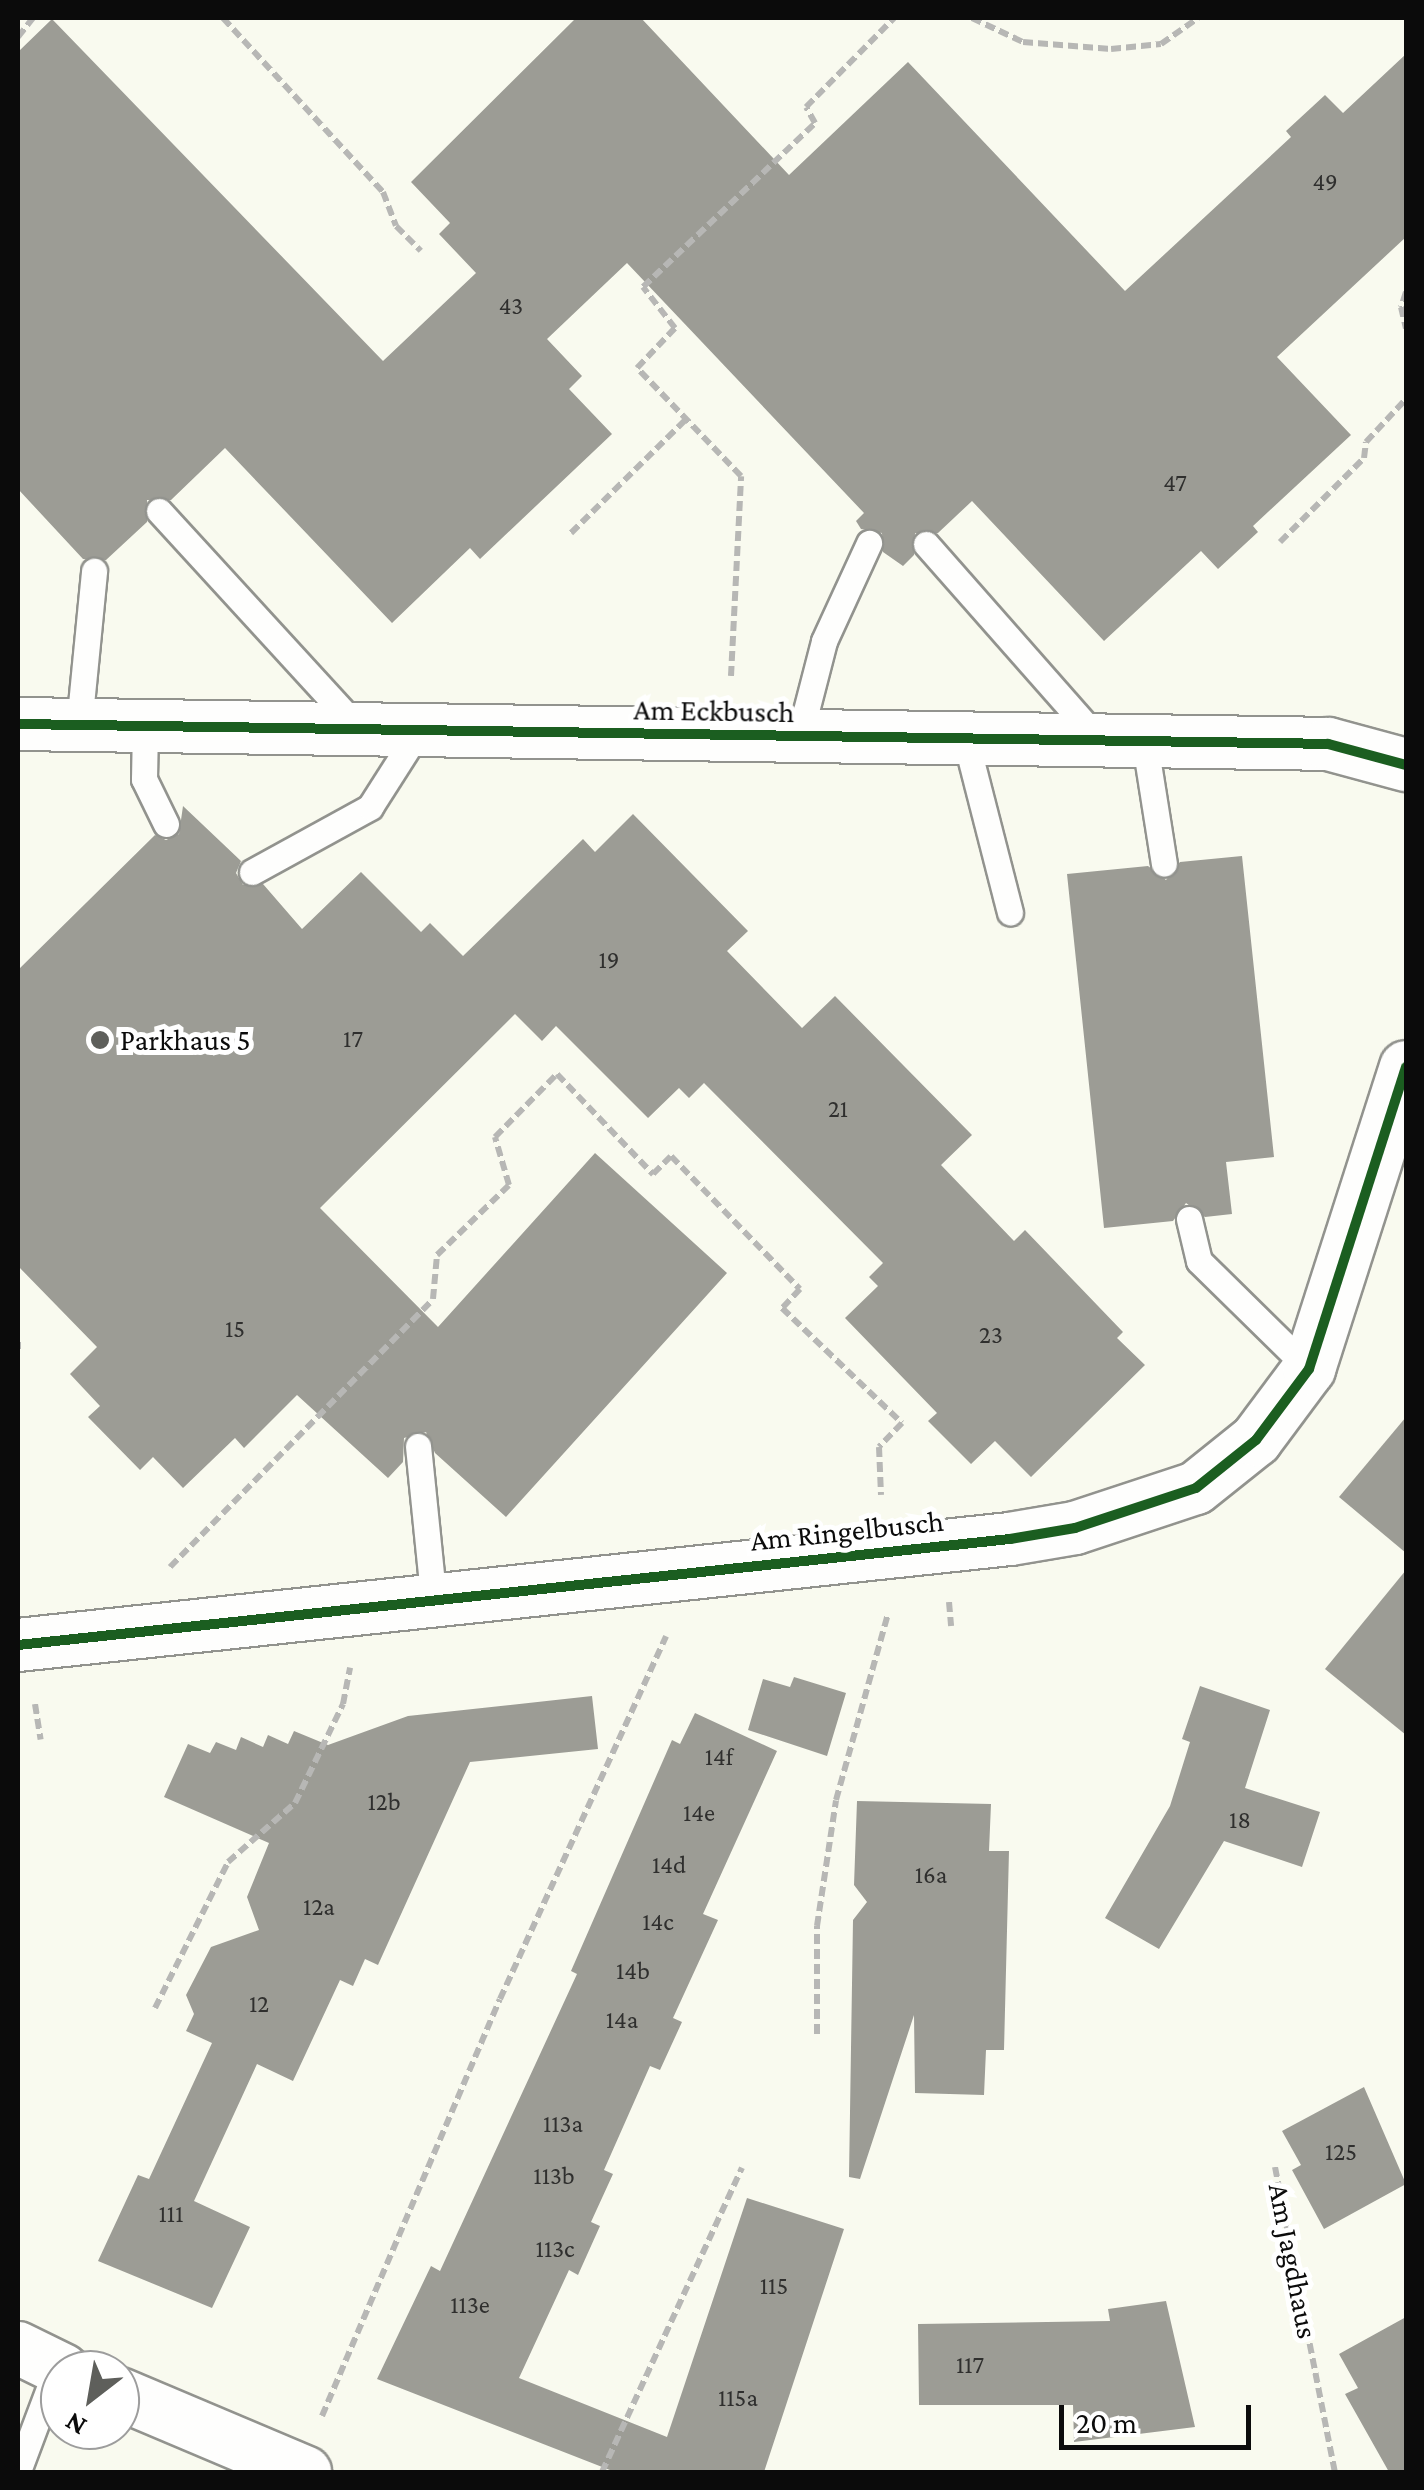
<!DOCTYPE html>
<html>
<head>
<meta charset="utf-8">
<style>
	body { margin:0 }
	#map { position:relative; width:1424px; height:2490px; overflow:hidden; background:#f9faef; font-family:"Crimson Pro",serif }
	div>[style] { position:absolute }
	[style*='--x'] { left:calc(var(--x)*1px); top:calc(var(--y)*1px); width:calc(var(--w)*1px); rotate:calc(var(--a)*1deg) }
	.building>* { inset:0; background:#9c9c95 }
	.path>* { height:6px; margin-top:-3px; transform-origin:0; background:repeating-linear-gradient(90deg,#b7b7b5 0 10px,transparent 0 15px) }
	.roads { filter:drop-shadow(2px 0 #92938e) drop-shadow(-2px 0 #92938e) drop-shadow(0 2px #92938e) drop-shadow(0 -2px #92938e) }
	.service>* { height:25px; margin:-12.5px; padding:0 12.5px; transform-origin:12.5px; border-radius:12.5px; background:#fefefd }
	.minor>* { height:52px; margin:-26px; padding:0 26px; transform-origin:26px; border-radius:26px; background:#fefefd }
	.cycleway>* { height:10px; margin:-5px; padding:0 5px; transform-origin:5px; border-radius:5px; background:#1b5e20 }
	.dots>* { width:28px; height:28px; translate:-50% -50%; box-sizing:border-box; border:5px solid #fff; border-radius:50% }
	span { translate:-50% -50%; white-space:nowrap; text-align:center; line-height:1.15; -webkit-text-stroke:10px #fff; paint-order:stroke }
	.number-label { font-size:25px; color:#2f2f2e }
	.number-label span { -webkit-text-stroke-width:0 }
	.street-label { font-size:30px; color:#0b0b0b }
	.poi-label { font-size:30px; color:#0b0b0b }
	.left { translate:0 -50%; text-align:left }
	.frame { position:absolute; inset:0; border:20px solid #0b0b0b; pointer-events:none }
	.north { position:absolute; left:40px; top:2350px; width:100px; height:100px; box-sizing:border-box; background:#fff; border:2px solid #9d9d9d; border-radius:50%; rotate:211deg; font-size:28px; font-weight:700; line-height:40px; text-align:center; color:#0b0b0b }
	.north::after { content:''; display:block; margin:auto; width:35px; height:45px; background:#5e5f5b; clip-path:polygon(50% 0,100% 100%,50% 72%,0 100%) }
	.scale { position:absolute; left:1059px; top:2405px; width:192px; height:45px; box-sizing:border-box; border:5px solid #0b0b0b; border-top:0; padding-left:12px; font-size:30px; line-height:35px; white-space:nowrap; color:#0b0b0b; -webkit-text-stroke:8px #fff; paint-order:stroke }
</style>
</head>
<body>
<div id="map">
	<div class="building">
		<div style="clip-path:polygon(576px 18px,641px 18px,789px 175px,908px 62px,1125px 291px,1291px 137px,1286px 131px,1325px 95px,1343px 113px,1406px 54px,1406px 237px,1277px 357px,1351px 435px,1253px 526px,1258px 532px,1218px 569px,1201px 551px,1104px 641px,972px 501px,938px 533px,915px 533px,914px 555px,903px 566px,883px 552px,882px 533px,861px 529px,856px 521px,864px 513px,627px 263px,547px 339px,582px 376px,569px 389px,612px 434px,480px 559px,470px 548px,392px 623px,225px 448px,171px 500px,147px 500px,147px 522px,106px 560px,83px 559px,18px 489px,18px 52px,52px 19px,383px 361px,476px 273px,439px 234px,450px 223px,411px 182px)"></div>
		<div style="clip-path:polygon(183px 806px,241px 861px,236px 873px,243px 885px,263px 884px,302px 929px,361px 872px,421px 932px,430px 923px,463px 956px,583px 839px,595px 852px,633px 814px,748px 931px,727px 951px,802px 1028px,835px 996px,972px 1135px,941px 1165px,1014px 1241px,1025px 1230px,1123px 1332px,1117px 1338px,1145px 1365px,1031px 1477px,995px 1441px,971px 1464px,928px 1421px,937px 1413px,845px 1318px,878px 1286px,869px 1277px,883px 1263px,704px 1083px,689px 1098px,679px 1088px,648px 1118px,556px 1026px,542px 1041px,515px 1014px,320px 1208px,438px 1327px,595px 1153px,727px 1273px,506px 1517px,435px 1453px,426px 1432px,404px 1438px,403px 1462px,388px 1478px,297px 1395px,244px 1448px,235px 1438px,183px 1488px,153px 1457px,140px 1470px,88px 1417px,100px 1406px,70px 1374px,97px 1347px,18px 1266px,18px 970px,155px 835px,166px 840px,179px 834px)"></div>
		<div style="clip-path:polygon(1242px 856px,1274px 1157px,1226px 1162px,1232px 1214px,1205px 1217px,1186px 1203px,1173px 1221px,1104px 1228px,1067px 874px,1148px 866px,1166px 880px,1180px 862px)"></div>
		<div style="clip-path:polygon(1406px 1417px,1406px 1553px,1339px 1497px)"></div>
		<div style="clip-path:polygon(1406px 1570px,1406px 1735px,1325px 1669px)"></div>
		<div style="clip-path:polygon(794px 1677px,846px 1693px,827px 1756px,748px 1730px,763px 1679px,790px 1687px)"></div>
		<div style="clip-path:polygon(1200px 1686px,1270px 1710px,1245px 1788px,1320px 1812px,1302px 1867px,1224px 1841px,1159px 1949px,1105px 1918px,1170px 1806px,1190px 1742px,1182px 1739px)"></div>
		<div style="clip-path:polygon(592px 1696px,598px 1749px,470px 1762px,378px 1965px,365px 1959px,353px 1986px,340px 1980px,293px 2081px,257px 2064px,194px 2201px,250px 2227px,212px 2308px,98px 2261px,138px 2175px,149px 2179px,212px 2043px,186px 2031px,194px 2014px,186px 1995px,211px 1947px,259px 1930px,247px 1897px,269px 1843px,164px 1797px,188px 1744px,210px 1753px,216px 1742px,236px 1750px,241px 1737px,263px 1747px,268px 1735px,288px 1744px,294px 1731px,328px 1745px,408px 1716px)"></div>
		<div style="clip-path:polygon(695px 1713px,777px 1751px,703px 1914px,718px 1920px,673px 2018px,682px 2022px,660px 2070px,650px 2066px,604px 2170px,613px 2174px,591px 2222px,600px 2226px,578px 2275px,569px 2270px,519px 2378px,667px 2437px,747px 2198px,844px 2229px,764px 2472px,615px 2472px,377px 2379px,431px 2266px,440px 2271px,577px 1974px,571px 1971px,672px 1740px,680px 1744px)"></div>
		<div style="clip-path:polygon(857px 1801px,991px 1804px,989px 1851px,1009px 1851px,1004px 2050px,986px 2050px,984px 2095px,915px 2093px,914px 2015px,860px 2179px,849px 2177px,853px 1920px,867px 1902px,854px 1885px)"></div>
		<div style="clip-path:polygon(1364px 2087px,1406px 2184px,1324px 2229px,1292px 2170px,1301px 2165px,1282px 2131px)"></div>
		<div style="clip-path:polygon(1166px 2301px,1195px 2427px,1074px 2442px,1073px 2405px,919px 2405px,918px 2324px,1110px 2321px,1108px 2309px)"></div>
		<div style="clip-path:polygon(1406px 2317px,1406px 2472px,1389px 2472px,1345px 2394px,1358px 2388px,1339px 2354px)"></div>
	</div>
	<div class="path">
		<div style="--x:223;--y:18;--w:236;--a:47.4"></div>
		<div style="--x:383;--y:192;--w:36;--a:69"></div>
		<div style="--x:396;--y:226;--w:35;--a:45"></div>
		<div style="--x:972;--y:18;--w:56;--a:25.2"></div>
		<div style="--x:1023;--y:42;--w:88;--a:4.5"></div>
		<div style="--x:1111;--y:49;--w:50;--a:-5.7"></div>
		<div style="--x:1161;--y:44;--w:45;--a:-35.1"></div>
		<div style="--x:18;--y:37;--w:24;--a:-52"></div>
		<div style="--x:1406;--y:292;--w:16;--a:108"></div>
		<div style="--x:1401;--y:307;--w:22;--a:77"></div>
		<div style="--x:571;--y:533;--w:162;--a:-44.7"></div>
		<div style="--x:1280;--y:542;--w:119;--a:-45"></div>
		<div style="--x:1364;--y:458;--w:16;--a:-83"></div>
		<div style="--x:1366;--y:442;--w:59;--a:-47.1"></div>
		<div style="--x:731;--y:676;--w:200;--a:-87.1"></div>
		<div style="--x:741;--y:476;--w:150;--a:-133.9"></div>
		<div style="--x:637;--y:368;--w:55;--a:-46.5"></div>
		<div style="--x:675;--y:328;--w:52;--a:-128"></div>
		<div style="--x:643;--y:287;--w:238;--a:-43.6"></div>
		<div style="--x:815;--y:123;--w:18;--a:-119"></div>
		<div style="--x:806;--y:107;--w:125;--a:-45.3"></div>
		<div style="--x:18;--y:1342;--w:7;--a:90"></div>
		<div style="--x:170;--y:1567;--w:375;--a:-45.5"></div>
		<div style="--x:433;--y:1299;--w:44;--a:-84.8"></div>
		<div style="--x:437;--y:1255;--w:100;--a:-44.2"></div>
		<div style="--x:509;--y:1185;--w:50;--a:-106.3"></div>
		<div style="--x:495;--y:1137;--w:88;--a:-45.5"></div>
		<div style="--x:557;--y:1074;--w:139;--a:46.2"></div>
		<div style="--x:653;--y:1174;--w:25;--a:-45"></div>
		<div style="--x:671;--y:1156;--w:185;--a:45.9"></div>
		<div style="--x:800;--y:1289;--w:26;--a:133"></div>
		<div style="--x:782;--y:1308;--w:166;--a:43.8"></div>
		<div style="--x:902;--y:1423;--w:33;--a:134"></div>
		<div style="--x:879;--y:1447;--w:48;--a:87.6"></div>
		<div style="--x:949;--y:1602;--w:24;--a:85"></div>
		<div style="--x:35;--y:1704;--w:36;--a:81"></div>
		<div style="--x:155;--y:2008;--w:163;--a:-63.4"></div>
		<div style="--x:228;--y:1862;--w:89;--a:-41.4"></div>
		<div style="--x:295;--y:1803;--w:110;--a:-64.1"></div>
		<div style="--x:343;--y:1704;--w:37;--a:-79"></div>
		<div style="--x:817;--y:2034;--w:108;--a:-90"></div>
		<div style="--x:817;--y:1926;--w:127;--a:-81.4"></div>
		<div style="--x:836;--y:1800;--w:193;--a:-74.4"></div>
		<div style="--x:1275;--y:2167;--w:311;--a:78.9"></div>
		<div style="--x:322;--y:2416;--w:453;--a:-66.9"></div>
		<div style="--x:500;--y:1999;--w:399;--a:-65.4"></div>
		<div style="--x:602;--y:2472;--w:335;--a:-65.3"></div>
	</div>
	<div class="roads">
		<div class="service">
			<div style="--x:159;--y:511;--w:290;--a:47.5"></div>
			<div style="--x:926;--y:544;--w:257;--a:48.6"></div>
			<div style="--x:79;--y:725;--w:155;--a:-84.4"></div>
			<div style="--x:145;--y:727;--w:52;--a:91.1"></div>
			<div style="--x:144;--y:779;--w:50;--a:63.9"></div>
			<div style="--x:799;--y:738;--w:100;--a:-75.5"></div>
			<div style="--x:824;--y:641;--w:108;--a:-65.3"></div>
			<div style="--x:966;--y:741;--w:177;--a:75.6"></div>
			<div style="--x:1145;--y:744;--w:121;--a:81"></div>
			<div style="--x:252;--y:872;--w:135;--a:-28.8"></div>
			<div style="--x:370;--y:807;--w:91;--a:-57.5"></div>
			<div style="--x:1189;--y:1219;--w:43;--a:76.6"></div>
			<div style="--x:1199;--y:1261;--w:154;--a:44.5"></div>
			<div style="--x:418;--y:1446;--w:159;--a:84.2"></div>
			<div style="--x:18;--y:2471;--w:111;--a:-69.4"></div>
		</div>
		<div class="minor">
			<div style="--x:18;--y:724;--w:1310;--a:0.87"></div>
			<div style="--x:1328;--y:744;--w:81;--a:15.1"></div>
			<div style="--x:18;--y:1645;--w:998;--a:-6.1"></div>
			<div style="--x:1010;--y:1539;--w:66;--a:-9.6"></div>
			<div style="--x:1075;--y:1528;--w:127;--a:-18.3"></div>
			<div style="--x:1196;--y:1488;--w:77;--a:-38.7"></div>
			<div style="--x:1256;--y:1440;--w:89;--a:-53.3"></div>
			<div style="--x:1309;--y:1369;--w:317;--a:-72.2"></div>
			<div style="--x:18;--y:2348;--w:50;--a:26.1"></div>
			<div style="--x:120;--y:2394;--w:201;--a:22.9"></div>
		</div>
	</div>
	<div class="cycleway">
		<div style="--x:18;--y:724;--w:1310;--a:0.87"></div>
		<div style="--x:1328;--y:744;--w:81;--a:15.1"></div>
		<div style="--x:18;--y:1645;--w:998;--a:-6.1"></div>
		<div style="--x:1010;--y:1539;--w:66;--a:-9.6"></div>
		<div style="--x:1075;--y:1528;--w:127;--a:-18.3"></div>
		<div style="--x:1196;--y:1488;--w:77;--a:-38.7"></div>
		<div style="--x:1256;--y:1440;--w:89;--a:-53.3"></div>
		<div style="--x:1309;--y:1369;--w:317;--a:-72.2"></div>
	</div>
	<div class="dots">
		<div style="left:100px;top:1040px;background:#5e5f5b"></div>
	</div>
	<div class="number-label">
		<span style="left:1325px;top:182px">49</span>
		<span style="left:511px;top:306px">43</span>
		<span style="left:1175px;top:483px">47</span>
		<span style="left:609px;top:960px">19</span>
		<span style="left:353px;top:1039px">17</span>
		<span style="left:838px;top:1109px">21</span>
		<span style="left:235px;top:1329px">15</span>
		<span style="left:991px;top:1335px">23</span>
		<span style="left:719px;top:1757px">14f</span>
		<span style="left:384px;top:1802px">12b</span>
		<span style="left:699px;top:1813px">14e</span>
		<span style="left:1240px;top:1820px">18</span>
		<span style="left:669px;top:1865px">14d</span>
		<span style="left:931px;top:1875px">16a</span>
		<span style="left:319px;top:1907px">12a</span>
		<span style="left:658px;top:1922px">14c</span>
		<span style="left:633px;top:1971px">14b</span>
		<span style="left:259px;top:2004px">12</span>
		<span style="left:622px;top:2020px">14a</span>
		<span style="left:563px;top:2124px">113a</span>
		<span style="left:1341px;top:2152px">125</span>
		<span style="left:554px;top:2176px">113b</span>
		<span style="left:171px;top:2214px">111</span>
		<span style="left:555px;top:2249px">113c</span>
		<span style="left:774px;top:2286px">115</span>
		<span style="left:470px;top:2305px">113e</span>
		<span style="left:970px;top:2365px">117</span>
		<span style="left:738px;top:2398px">115a</span>
	</div>
	<div class="street-label">
		<span style="left:714px;top:711px;rotate:1deg">Am Eckbusch</span>
		<span style="left:847px;top:1531px;rotate:-6deg">Am Ringelbusch</span>
		<span style="left:1293px;top:2261px;rotate:79deg">Am Jagdhaus</span>
	</div>
	<div class="poi-label">
		<span class="left" style="left:120px;top:1040px">Parkhaus 5</span>
	</div>
	<div class="frame"></div>
	<div class="north">N</div>
	<div class="scale">20 m</div>
</div>
</body>
</html>
